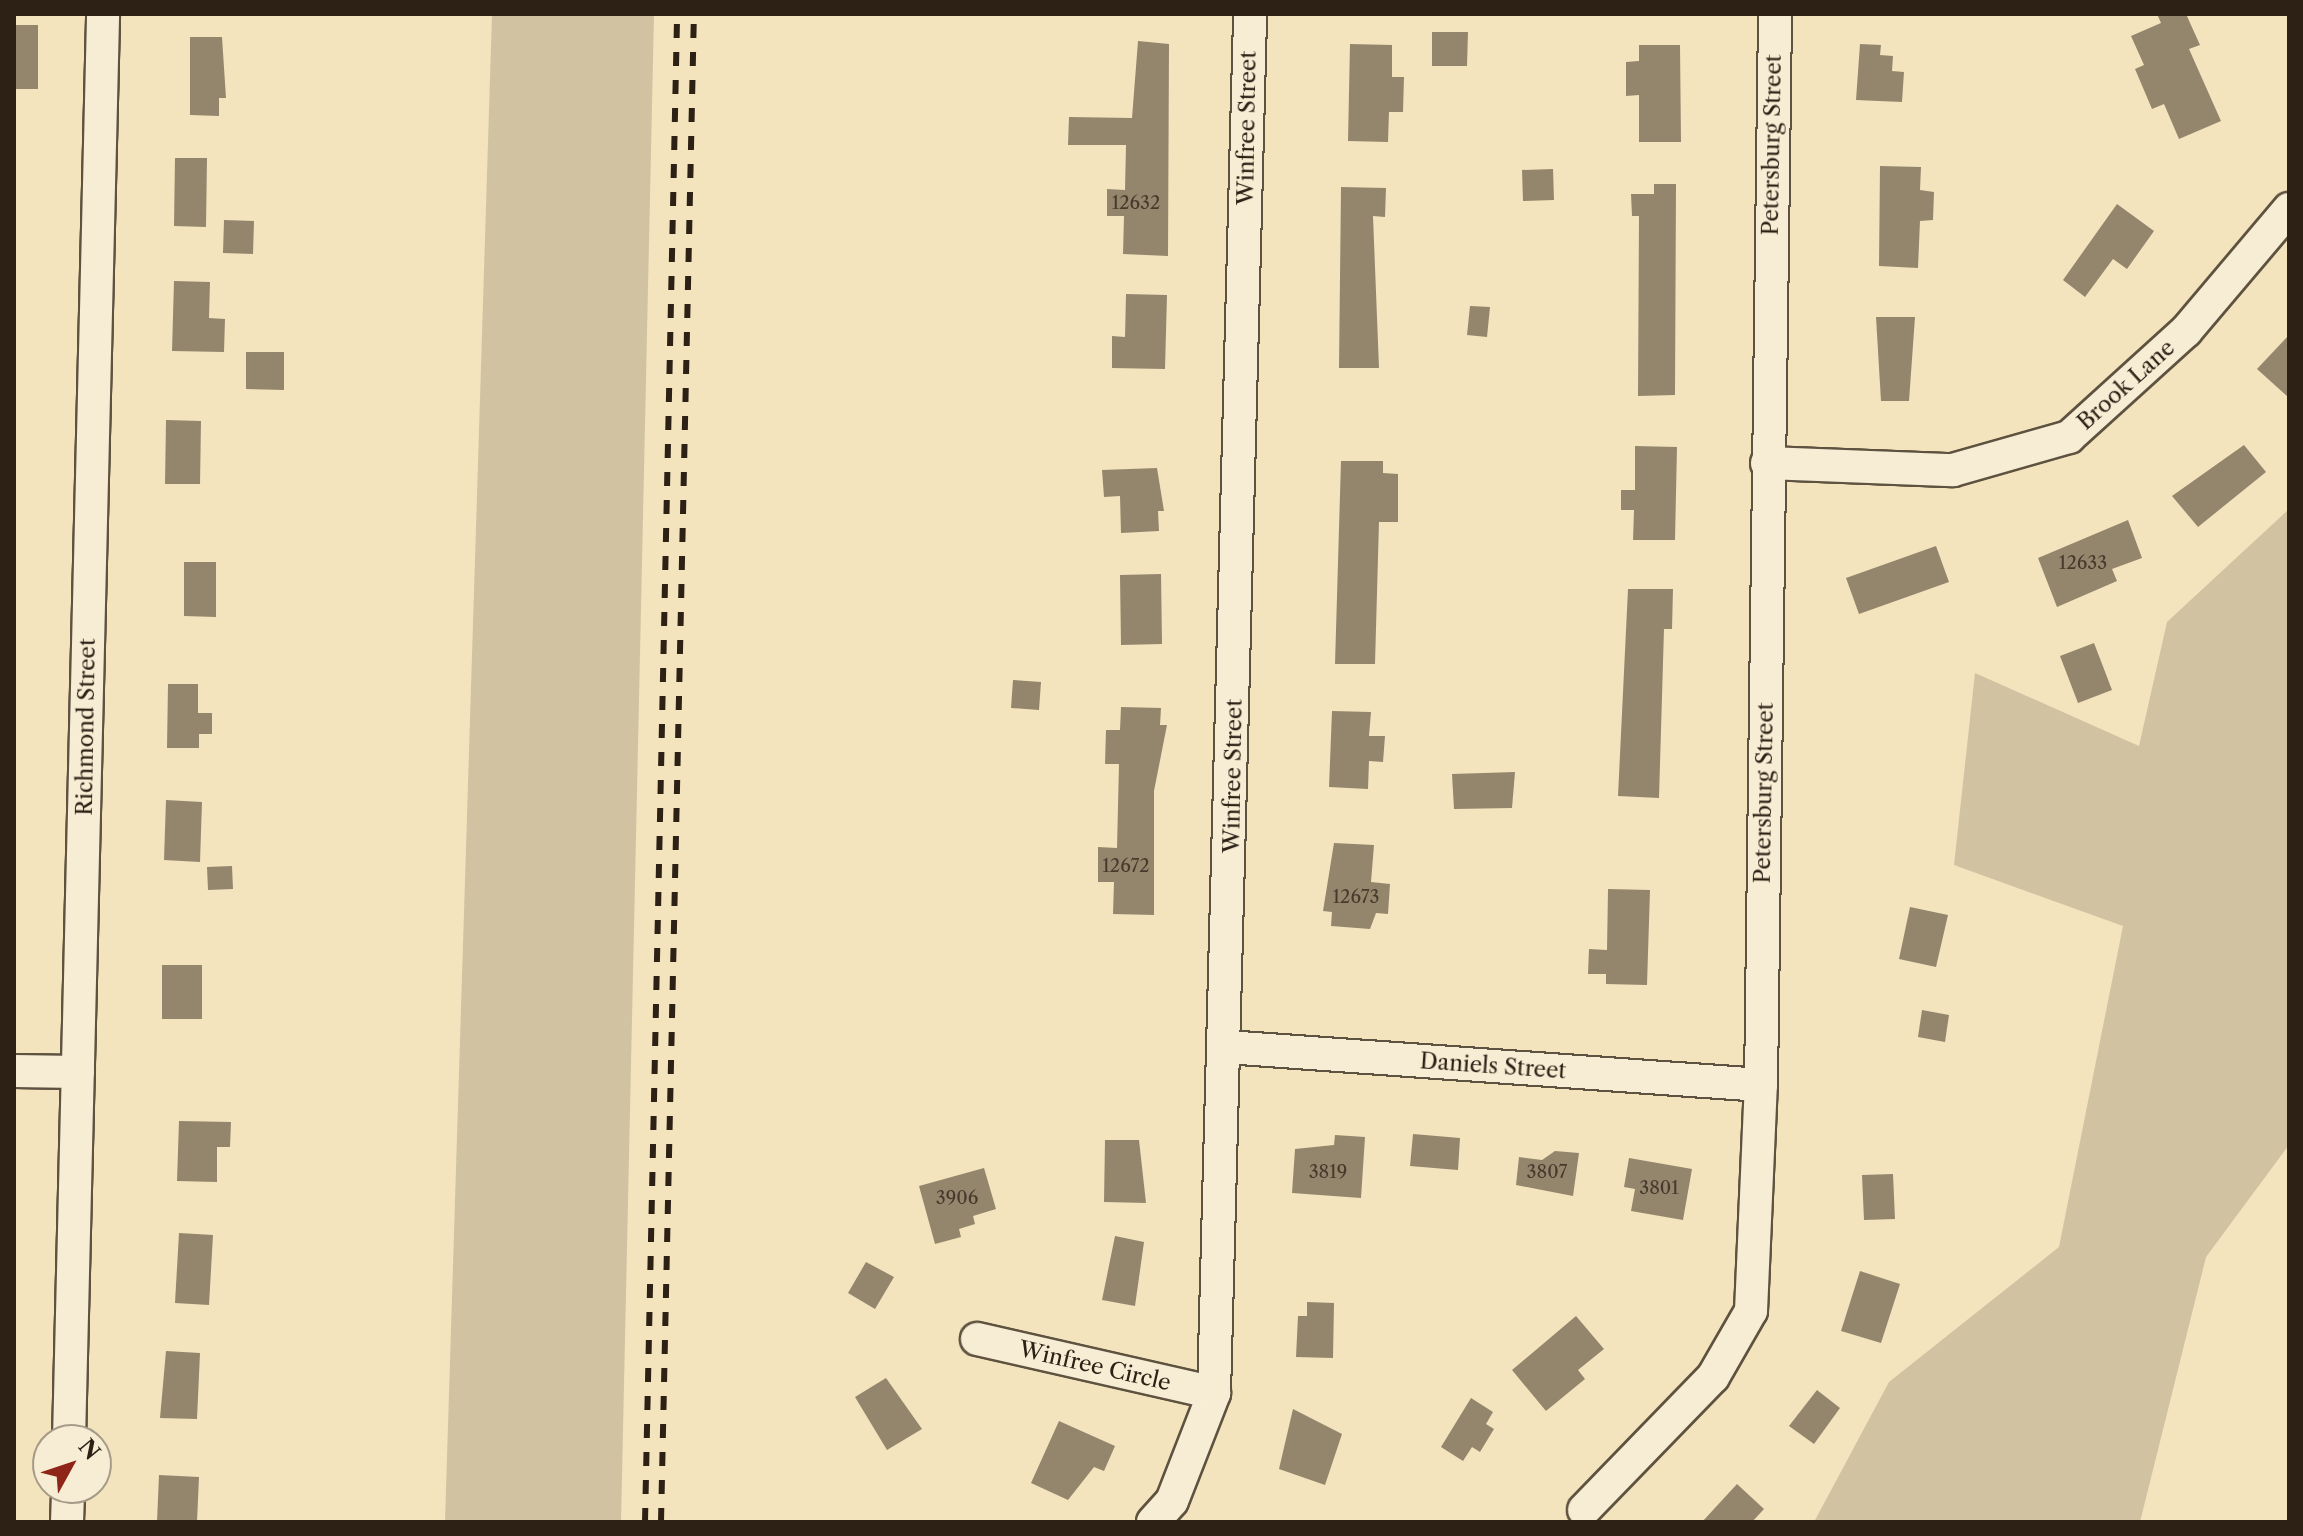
<!DOCTYPE html>
<html>
<head>
<meta charset="utf-8">
<style>
	body { margin:0 }
	#map { position:relative; width:2303px; height:1536px; overflow:hidden; background:#f3e4bd; font-family:"Libre Caslon Text",serif }
	div>[style] { position:absolute }
	[style*='--x'] { left:calc(var(--x)*1px); top:calc(var(--y)*1px); width:calc(var(--w)*1px); rotate:calc(var(--a)*1deg) }
	.green>* { inset:0; background:#d1c3a1 }
	.building>* { inset:0; background:#94866d }
	.roads { filter:drop-shadow(2px 0 #5e5240) drop-shadow(-2px 0 #5e5240) drop-shadow(0 2px #5e5240) drop-shadow(0 -2px #5e5240) }
	.minor>* { height:32px; margin:-16px; padding:0 16px; transform-origin:16px; border-radius:16px; background:#f7edd4 }
	.rail>* { height:6px; margin-top:-3px; transform-origin:0; background:repeating-linear-gradient(90deg,#2d2116 0 14px,transparent 0 28px) }
	span { translate:-50% -50%; white-space:nowrap; text-align:center; line-height:1.15; -webkit-text-stroke:6px #f7edd4; paint-order:stroke }
	.number-label { font-size:18px; color:#473a2c }
	.number-label span { -webkit-text-stroke-width:0 }
	.street-label { font-size:22px; color:#2d2116 }
	.frame { position:absolute; inset:0; border:16px solid #2d2116; pointer-events:none }
	.north { position:absolute; left:32px; top:1424px; width:80px; height:80px; box-sizing:border-box; background:#f7edd4; border:2px solid #a69b88; border-radius:50%; rotate:50deg; font-size:22px; font-weight:700; line-height:32px; text-align:center; color:#2d2116 }
	.north::after { content:''; display:block; margin:auto; width:28px; height:36px; background:#8f2418; clip-path:polygon(50% 0,100% 100%,50% 72%,0 100%) }
</style>
</head>
<body>
<div id="map">
	<div class="green">
		<div style="clip-path:polygon(492px 14px,654px 14px,621px 1522px,445px 1522px)"></div>
		<div style="clip-path:polygon(2289px 509px,2289px 1145px,2206px 1257px,2140px 1522px,1814px 1522px,1889px 1382px,2059px 1247px,2123px 926px,1954px 865px,1975px 673px,2139px 746px,2167px 622px)"></div>
	</div>
	<div class="building">
		<div style="clip-path:polygon(2157px 14px,2186px 14px,2200px 45px,2189px 49px,2221px 121px,2179px 139px,2164px 104px,2152px 109px,2135px 69px,2144px 65px,2131px 36px,2161px 23px)"></div>
		<div style="clip-path:polygon(14px 25px,38px 25px,38px 89px,14px 89px)"></div>
		<div style="clip-path:polygon(1432px 32px,1468px 32px,1467px 66px,1432px 66px)"></div>
		<div style="clip-path:polygon(190px 37px,222px 37px,226px 98px,219px 98px,219px 116px,190px 115px)"></div>
		<div style="clip-path:polygon(1138px 41px,1169px 44px,1168px 256px,1123px 254px,1124px 216px,1107px 216px,1107px 189px,1125px 190px,1126px 145px,1068px 145px,1069px 117px,1132px 118px)"></div>
		<div style="clip-path:polygon(1350px 44px,1392px 45px,1392px 77px,1404px 77px,1403px 112px,1389px 112px,1388px 142px,1348px 141px)"></div>
		<div style="clip-path:polygon(1860px 44px,1881px 45px,1880px 55px,1893px 56px,1892px 71px,1904px 72px,1902px 102px,1856px 100px)"></div>
		<div style="clip-path:polygon(1639px 45px,1680px 45px,1681px 142px,1639px 142px,1639px 95px,1626px 96px,1626px 62px,1639px 61px)"></div>
		<div style="clip-path:polygon(175px 158px,207px 158px,206px 227px,174px 226px)"></div>
		<div style="clip-path:polygon(1880px 166px,1921px 167px,1920px 190px,1934px 192px,1933px 220px,1920px 221px,1918px 268px,1879px 266px)"></div>
		<div style="clip-path:polygon(1553px 169px,1554px 200px,1523px 201px,1522px 170px)"></div>
		<div style="clip-path:polygon(1654px 184px,1676px 184px,1675px 395px,1638px 396px,1639px 216px,1632px 216px,1631px 194px,1654px 194px)"></div>
		<div style="clip-path:polygon(1341px 187px,1386px 188px,1385px 217px,1373px 216px,1379px 368px,1339px 368px)"></div>
		<div style="clip-path:polygon(2117px 204px,2154px 231px,2127px 269px,2113px 259px,2085px 297px,2063px 280px)"></div>
		<div style="clip-path:polygon(224px 220px,254px 221px,253px 254px,223px 253px)"></div>
		<div style="clip-path:polygon(174px 281px,210px 282px,209px 318px,225px 319px,224px 352px,172px 351px)"></div>
		<div style="clip-path:polygon(1126px 294px,1167px 295px,1165px 369px,1112px 368px,1112px 336px,1125px 337px)"></div>
		<div style="clip-path:polygon(1470px 306px,1490px 307px,1487px 337px,1467px 335px)"></div>
		<div style="clip-path:polygon(1876px 317px,1915px 317px,1909px 401px,1881px 401px)"></div>
		<div style="clip-path:polygon(2289px 335px,2289px 398px,2257px 369px)"></div>
		<div style="clip-path:polygon(246px 352px,284px 352px,284px 390px,246px 389px)"></div>
		<div style="clip-path:polygon(166px 420px,201px 421px,200px 484px,165px 484px)"></div>
		<div style="clip-path:polygon(2244px 445px,2266px 472px,2198px 527px,2172px 496px)"></div>
		<div style="clip-path:polygon(1635px 446px,1677px 447px,1675px 540px,1633px 540px,1634px 510px,1621px 510px,1621px 490px,1635px 490px)"></div>
		<div style="clip-path:polygon(1341px 461px,1383px 461px,1383px 473px,1398px 474px,1398px 522px,1379px 522px,1375px 664px,1335px 664px)"></div>
		<div style="clip-path:polygon(1157px 468px,1164px 511px,1158px 511px,1159px 531px,1121px 533px,1120px 496px,1104px 497px,1102px 470px)"></div>
		<div style="clip-path:polygon(2128px 520px,2142px 558px,2112px 569px,2117px 581px,2057px 607px,2038px 558px)"></div>
		<div style="clip-path:polygon(1936px 546px,1949px 582px,1859px 614px,1846px 578px)"></div>
		<div style="clip-path:polygon(184px 562px,216px 562px,216px 617px,184px 616px)"></div>
		<div style="clip-path:polygon(1161px 574px,1162px 644px,1121px 645px,1120px 575px)"></div>
		<div style="clip-path:polygon(1628px 589px,1673px 589px,1672px 629px,1664px 629px,1659px 798px,1618px 796px)"></div>
		<div style="clip-path:polygon(2094px 643px,2112px 690px,2078px 703px,2060px 656px)"></div>
		<div style="clip-path:polygon(1013px 680px,1041px 682px,1039px 710px,1011px 708px)"></div>
		<div style="clip-path:polygon(168px 684px,198px 684px,198px 713px,212px 713px,212px 734px,199px 734px,199px 748px,167px 748px)"></div>
		<div style="clip-path:polygon(1121px 707px,1161px 708px,1160px 725px,1167px 725px,1154px 791px,1154px 915px,1113px 914px,1114px 882px,1098px 882px,1098px 847px,1117px 848px,1119px 764px,1105px 764px,1106px 730px,1120px 730px)"></div>
		<div style="clip-path:polygon(1332px 711px,1371px 712px,1369px 736px,1385px 736px,1383px 762px,1369px 761px,1368px 789px,1329px 787px)"></div>
		<div style="clip-path:polygon(1515px 772px,1512px 808px,1454px 809px,1452px 774px)"></div>
		<div style="clip-path:polygon(166px 800px,202px 802px,200px 862px,164px 860px)"></div>
		<div style="clip-path:polygon(1334px 843px,1374px 845px,1371px 882px,1390px 884px,1388px 914px,1376px 913px,1370px 929px,1331px 926px,1332px 912px,1323px 911px)"></div>
		<div style="clip-path:polygon(232px 866px,233px 889px,208px 890px,207px 867px)"></div>
		<div style="clip-path:polygon(1608px 889px,1650px 890px,1647px 985px,1606px 984px,1606px 974px,1588px 974px,1589px 949px,1607px 950px)"></div>
		<div style="clip-path:polygon(1910px 907px,1948px 915px,1936px 967px,1899px 959px)"></div>
		<div style="clip-path:polygon(162px 965px,202px 965px,202px 1019px,162px 1019px)"></div>
		<div style="clip-path:polygon(1922px 1010px,1949px 1015px,1945px 1042px,1918px 1037px)"></div>
		<div style="clip-path:polygon(179px 1121px,231px 1122px,230px 1147px,217px 1147px,217px 1182px,177px 1181px)"></div>
		<div style="clip-path:polygon(1413px 1134px,1460px 1138px,1458px 1170px,1410px 1166px)"></div>
		<div style="clip-path:polygon(1335px 1135px,1365px 1137px,1361px 1198px,1292px 1193px,1295px 1149px,1334px 1145px)"></div>
		<div style="clip-path:polygon(1105px 1140px,1139px 1140px,1146px 1203px,1104px 1202px)"></div>
		<div style="clip-path:polygon(1555px 1151px,1579px 1153px,1573px 1196px,1516px 1185px,1519px 1157px,1542px 1160px)"></div>
		<div style="clip-path:polygon(1629px 1158px,1692px 1169px,1683px 1220px,1631px 1211px,1635px 1189px,1624px 1187px)"></div>
		<div style="clip-path:polygon(984px 1168px,996px 1209px,973px 1216px,975px 1224px,959px 1229px,961px 1237px,935px 1244px,919px 1186px)"></div>
		<div style="clip-path:polygon(1893px 1174px,1895px 1219px,1864px 1220px,1862px 1175px)"></div>
		<div style="clip-path:polygon(179px 1233px,213px 1235px,209px 1305px,175px 1303px)"></div>
		<div style="clip-path:polygon(1115px 1236px,1144px 1242px,1135px 1306px,1102px 1300px)"></div>
		<div style="clip-path:polygon(866px 1262px,894px 1277px,875px 1309px,848px 1293px)"></div>
		<div style="clip-path:polygon(1860px 1271px,1900px 1284px,1881px 1343px,1841px 1331px)"></div>
		<div style="clip-path:polygon(1307px 1302px,1334px 1303px,1333px 1358px,1296px 1357px,1298px 1316px,1307px 1316px)"></div>
		<div style="clip-path:polygon(1576px 1316px,1604px 1349px,1578px 1370px,1585px 1379px,1546px 1411px,1512px 1370px)"></div>
		<div style="clip-path:polygon(166px 1351px,200px 1353px,197px 1419px,160px 1418px)"></div>
		<div style="clip-path:polygon(886px 1378px,922px 1429px,887px 1450px,855px 1397px)"></div>
		<div style="clip-path:polygon(1817px 1390px,1840px 1408px,1814px 1444px,1789px 1426px)"></div>
		<div style="clip-path:polygon(1471px 1398px,1493px 1412px,1486px 1424px,1494px 1429px,1480px 1452px,1472px 1447px,1463px 1461px,1441px 1447px)"></div>
		<div style="clip-path:polygon(1293px 1409px,1342px 1434px,1325px 1485px,1279px 1469px)"></div>
		<div style="clip-path:polygon(1059px 1421px,1115px 1446px,1104px 1471px,1094px 1467px,1068px 1500px,1031px 1483px)"></div>
		<div style="clip-path:polygon(159px 1475px,199px 1477px,197px 1522px,157px 1522px)"></div>
		<div style="clip-path:polygon(1737px 1484px,1764px 1509px,1752px 1522px,1702px 1522px)"></div>
	</div>
	<div class="roads">
		<div class="minor">
			<div style="--x:1767;--y:463;--w:186;--a:2.2"></div>
			<div style="--x:1953;--y:470;--w:121;--a:-15.9"></div>
			<div style="--x:2069;--y:437;--w:158;--a:-42.2"></div>
			<div style="--x:2186;--y:331;--w:160;--a:-49.8"></div>
			<div style="--x:1226;--y:1047;--w:536;--a:4.06"></div>
			<div style="--x:14;--y:1071;--w:64;--a:0.9"></div>
			<div style="--x:977;--y:1339;--w:243;--a:12.8"></div>
			<div style="--x:69;--y:1440;--w:1426;--a:-88.63"></div>
			<div style="--x:1584;--y:1510;--w:185;--a:-45.9"></div>
			<div style="--x:1713;--y:1377;--w:76;--a:-60.1"></div>
			<div style="--x:1751;--y:1311;--w:226;--a:-87.5"></div>
			<div style="--x:1761;--y:1085;--w:1071;--a:-89.25"></div>
			<div style="--x:67;--y:1522;--w:34;--a:-88"></div>
			<div style="--x:1153;--y:1522;--w:28;--a:-48"></div>
			<div style="--x:1172;--y:1501;--w:116;--a:-68.7"></div>
			<div style="--x:1214;--y:1393;--w:1379;--a:-88.5"></div>
		</div>
	</div>
	<div class="rail">
		<div style="--x:645;--y:1522;--w:1508;--a:-88.78"></div>
		<div style="--x:661;--y:1522;--w:1508;--a:-88.75"></div>
	</div>
	<div class="number-label">
		<span style="left:1136px;top:203px">12632</span>
		<span style="left:2083px;top:563px">12633</span>
		<span style="left:1126px;top:866px">12672</span>
		<span style="left:1356px;top:897px">12673</span>
		<span style="left:1328px;top:1172px">3819</span>
		<span style="left:1547px;top:1172px">3807</span>
		<span style="left:1659px;top:1188px">3801</span>
		<span style="left:957px;top:1198px">3906</span>
	</div>
	<div class="street-label">
		<span style="left:1247px;top:128px;rotate:-89deg">Winfree Street</span>
		<span style="left:1772px;top:145px;rotate:-89deg">Petersburg Street</span>
		<span style="left:2126px;top:385px;rotate:-42deg">Brook Lane</span>
		<span style="left:86px;top:727px;rotate:-89deg">Richmond Street</span>
		<span style="left:1233px;top:776px;rotate:-89deg">Winfree Street</span>
		<span style="left:1764px;top:793px;rotate:-89deg">Petersburg Street</span>
		<span style="left:1493px;top:1066px;rotate:4deg">Daniels Street</span>
		<span style="left:1095px;top:1366px;rotate:13deg">Winfree Circle</span>
	</div>
	<div class="frame"></div>
	<div class="north">N</div>
</div>
</body>
</html>
